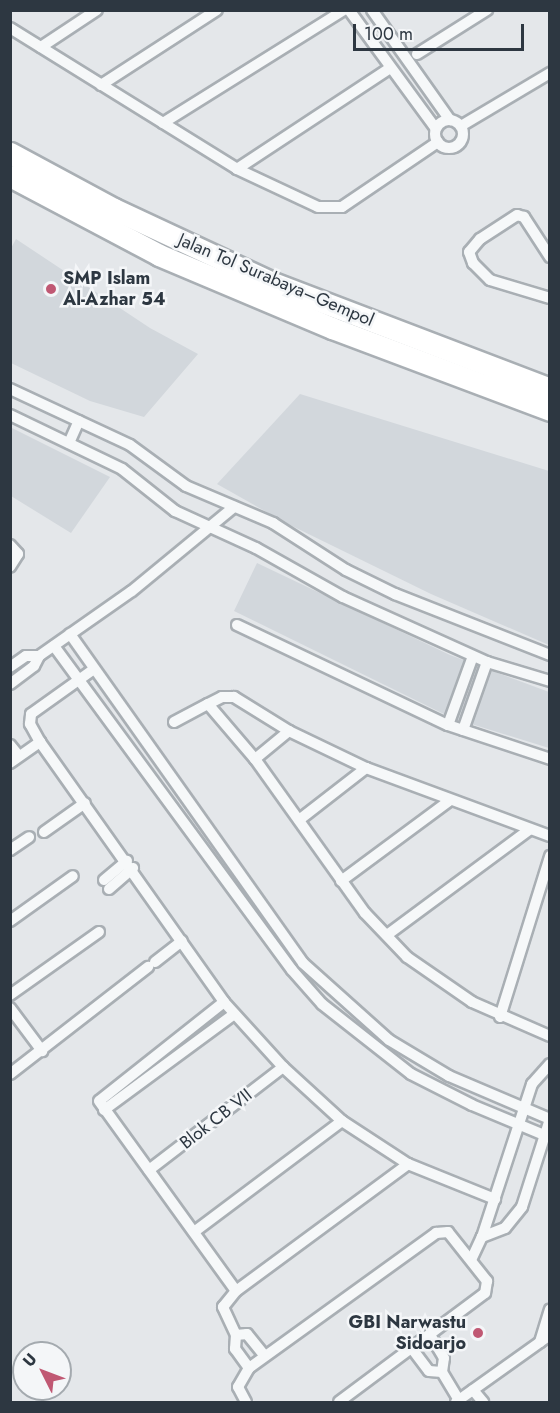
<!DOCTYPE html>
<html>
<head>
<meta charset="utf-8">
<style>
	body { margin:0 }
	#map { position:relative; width:560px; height:1413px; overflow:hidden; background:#e4e7ea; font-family:Jost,sans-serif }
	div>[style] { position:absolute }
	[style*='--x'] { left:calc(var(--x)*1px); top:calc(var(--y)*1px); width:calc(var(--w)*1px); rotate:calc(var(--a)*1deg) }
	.built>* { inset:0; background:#d2d7dc }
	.roads { filter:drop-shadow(2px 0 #a9afb4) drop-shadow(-2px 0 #a9afb4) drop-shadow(0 2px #a9afb4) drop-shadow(0 -2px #a9afb4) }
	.minor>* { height:10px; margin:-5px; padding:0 5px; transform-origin:5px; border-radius:5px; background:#f6f8f9 }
	.minor>.ring { margin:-5px; padding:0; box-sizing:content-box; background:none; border:10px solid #f6f8f9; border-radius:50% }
	.motorway>* { height:21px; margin:-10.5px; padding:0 10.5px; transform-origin:10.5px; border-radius:10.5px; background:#fff }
	.dots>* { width:16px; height:16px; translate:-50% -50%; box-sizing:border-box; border:3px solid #f4f6f8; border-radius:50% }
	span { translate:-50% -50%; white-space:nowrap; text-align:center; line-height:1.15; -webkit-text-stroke:5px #f4f6f8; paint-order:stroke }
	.poi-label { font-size:18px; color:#2d3741; font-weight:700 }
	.left { translate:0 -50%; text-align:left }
	.right { translate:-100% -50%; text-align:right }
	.street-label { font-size:18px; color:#2d3741 }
	.frame { position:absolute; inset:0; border:12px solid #2d3741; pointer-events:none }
	.north { position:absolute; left:12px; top:1341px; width:60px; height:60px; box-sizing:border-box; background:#f4f6f8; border:2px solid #a4aaaf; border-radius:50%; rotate:312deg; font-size:16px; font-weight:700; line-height:24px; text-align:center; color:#2d3741 }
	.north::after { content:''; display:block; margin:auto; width:21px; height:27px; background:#c05873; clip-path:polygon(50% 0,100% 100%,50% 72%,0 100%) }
	.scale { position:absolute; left:353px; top:24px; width:171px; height:27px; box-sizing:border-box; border:3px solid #2d3741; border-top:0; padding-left:8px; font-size:18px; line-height:21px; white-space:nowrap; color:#2d3741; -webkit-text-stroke:4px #f4f6f8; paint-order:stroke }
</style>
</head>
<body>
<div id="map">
	<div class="built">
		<div style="clip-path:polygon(16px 239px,150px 328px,198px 354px,144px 417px,90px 401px,11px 363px,10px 250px)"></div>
		<div style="clip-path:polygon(300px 394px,549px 471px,549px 645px,431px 594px,286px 523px,217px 484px)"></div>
		<div style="clip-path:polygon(10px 427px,110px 477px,71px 533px,11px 496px)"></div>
		<div style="clip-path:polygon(257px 563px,450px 655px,549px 692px,549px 748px,452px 718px,234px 611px)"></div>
	</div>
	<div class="roads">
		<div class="minor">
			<div style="--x:349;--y:10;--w:147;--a:53.8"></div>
			<div style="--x:372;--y:10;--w:135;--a:54.7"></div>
			<div style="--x:10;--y:28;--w:267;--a:31.8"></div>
			<div style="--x:237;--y:169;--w:89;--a:25.1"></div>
			<div style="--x:318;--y:207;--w:24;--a:0"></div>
			<div style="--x:342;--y:207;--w:116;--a:-34.1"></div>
			<div style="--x:41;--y:47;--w:67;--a:-33.5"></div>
			<div style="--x:417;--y:54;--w:83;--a:-32.2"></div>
			<div style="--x:101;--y:85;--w:138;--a:-32.9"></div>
			<div class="ring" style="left:435px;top:120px;width:18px;height:18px"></div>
			<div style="--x:163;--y:123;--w:213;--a:-32"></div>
			<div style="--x:461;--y:126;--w:104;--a:-30.8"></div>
			<div style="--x:237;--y:169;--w:183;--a:-33.4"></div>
			<div style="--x:550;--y:257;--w:48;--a:-123"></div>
			<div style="--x:524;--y:217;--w:7;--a:-164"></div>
			<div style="--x:517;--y:215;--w:44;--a:147"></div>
			<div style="--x:480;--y:239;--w:17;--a:130"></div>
			<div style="--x:469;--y:252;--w:12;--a:70"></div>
			<div style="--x:473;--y:263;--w:24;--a:45"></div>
			<div style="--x:490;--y:280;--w:63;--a:16.7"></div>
			<div style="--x:10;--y:389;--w:132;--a:25"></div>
			<div style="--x:130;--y:445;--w:69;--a:36.2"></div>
			<div style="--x:186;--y:486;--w:95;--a:23"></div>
			<div style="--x:273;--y:523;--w:87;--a:32.8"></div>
			<div style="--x:346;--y:570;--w:55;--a:26.1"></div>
			<div style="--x:395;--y:594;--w:167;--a:21.5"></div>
			<div style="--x:10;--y:415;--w:124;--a:25.7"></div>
			<div style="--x:122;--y:469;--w:68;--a:38.4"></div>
			<div style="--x:175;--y:511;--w:89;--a:24.6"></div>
			<div style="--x:256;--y:548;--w:100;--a:29.4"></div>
			<div style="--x:343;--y:597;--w:158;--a:24.3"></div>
			<div style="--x:487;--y:662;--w:66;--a:16.8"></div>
			<div style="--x:69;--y:443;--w:24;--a:-66"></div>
			<div style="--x:10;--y:545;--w:12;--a:48"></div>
			<div style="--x:18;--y:554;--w:15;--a:122"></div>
			<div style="--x:237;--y:625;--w:233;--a:25.4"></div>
			<div style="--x:448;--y:725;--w:108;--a:18.4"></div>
			<div style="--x:70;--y:634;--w:403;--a:54.7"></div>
			<div style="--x:303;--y:963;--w:115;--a:41.8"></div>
			<div style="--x:389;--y:1040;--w:70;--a:31"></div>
			<div style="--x:449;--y:1076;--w:110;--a:23.1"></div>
			<div style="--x:550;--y:1119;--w:92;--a:107.7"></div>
			<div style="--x:522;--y:1207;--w:27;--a:129"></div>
			<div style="--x:505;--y:1228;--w:25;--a:159"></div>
			<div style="--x:54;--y:646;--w:402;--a:53.7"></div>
			<div style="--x:292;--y:970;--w:45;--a:48.6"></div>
			<div style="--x:322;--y:1004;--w:113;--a:38.2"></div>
			<div style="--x:411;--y:1074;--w:68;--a:26.9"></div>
			<div style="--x:472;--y:1105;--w:83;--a:22.6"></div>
			<div style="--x:10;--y:667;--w:19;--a:-35"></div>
			<div style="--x:26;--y:656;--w:13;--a:0"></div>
			<div style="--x:39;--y:656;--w:113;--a:-35"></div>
			<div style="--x:132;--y:591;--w:132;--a:-39.5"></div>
			<div style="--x:10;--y:684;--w:30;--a:-37"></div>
			<div style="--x:34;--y:666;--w:11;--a:-63"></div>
			<div style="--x:174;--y:722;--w:38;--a:-28"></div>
			<div style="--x:448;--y:725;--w:73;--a:-70.1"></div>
			<div style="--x:463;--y:730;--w:72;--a:-70.6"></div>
			<div style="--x:40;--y:742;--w:21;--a:-119"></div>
			<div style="--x:30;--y:724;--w:10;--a:-84"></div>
			<div style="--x:31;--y:714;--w:77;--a:-35.5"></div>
			<div style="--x:10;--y:745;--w:14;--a:51"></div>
			<div style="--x:255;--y:759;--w:44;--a:-39.5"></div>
			<div style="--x:10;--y:763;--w:37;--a:-35"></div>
			<div style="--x:40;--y:742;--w:319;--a:54.7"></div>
			<div style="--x:224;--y:1002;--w:88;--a:47.8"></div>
			<div style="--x:283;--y:1067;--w:80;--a:42.5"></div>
			<div style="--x:342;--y:1121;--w:79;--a:33.1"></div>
			<div style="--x:408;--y:1164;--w:94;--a:21.9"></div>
			<div style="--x:299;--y:820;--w:85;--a:-37.8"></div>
			<div style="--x:44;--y:832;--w:50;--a:-35.3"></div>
			<div style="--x:550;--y:836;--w:196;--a:-159.7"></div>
			<div style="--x:366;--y:768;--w:85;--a:-154.3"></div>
			<div style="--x:289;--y:731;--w:65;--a:-148.3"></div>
			<div style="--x:234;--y:697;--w:12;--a:180"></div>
			<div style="--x:222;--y:697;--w:16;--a:153"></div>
			<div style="--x:208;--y:704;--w:72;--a:49.5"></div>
			<div style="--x:255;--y:759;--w:189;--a:54.5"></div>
			<div style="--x:365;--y:913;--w:61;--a:46.3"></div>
			<div style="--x:407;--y:957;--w:79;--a:34.7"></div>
			<div style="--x:472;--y:1002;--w:85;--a:23.6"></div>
			<div style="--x:10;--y:850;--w:23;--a:-34"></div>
			<div style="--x:104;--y:880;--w:30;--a:-40"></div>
			<div style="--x:341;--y:881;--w:134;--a:-36.5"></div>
			<div style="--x:109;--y:889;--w:32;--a:-41"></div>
			<div style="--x:10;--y:921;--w:77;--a:-35.5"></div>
			<div style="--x:387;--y:935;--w:178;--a:-36.5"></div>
			<div style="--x:155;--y:962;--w:34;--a:-38"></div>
			<div style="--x:10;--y:995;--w:109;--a:-35.3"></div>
			<div style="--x:224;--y:1002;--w:159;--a:141.6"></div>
			<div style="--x:99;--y:1101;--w:234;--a:54.2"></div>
			<div style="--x:10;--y:1008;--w:54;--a:53.3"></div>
			<div style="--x:500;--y:1017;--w:169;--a:-72.7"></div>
			<div style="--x:10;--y:1074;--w:175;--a:-37.8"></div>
			<div style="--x:104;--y:1110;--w:162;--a:-36.4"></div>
			<div style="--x:149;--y:1170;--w:169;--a:-37.5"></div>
			<div style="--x:194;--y:1232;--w:185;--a:-36.9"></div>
			<div style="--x:472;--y:1258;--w:23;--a:-65"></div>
			<div style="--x:482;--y:1237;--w:161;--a:-71.9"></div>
			<div style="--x:532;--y:1084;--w:27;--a:-48"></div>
			<div style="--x:236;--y:1335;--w:31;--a:-115"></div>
			<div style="--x:223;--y:1307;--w:21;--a:-51"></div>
			<div style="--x:236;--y:1291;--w:214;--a:-36.4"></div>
			<div style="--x:540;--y:1342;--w:34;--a:-73"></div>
			<div style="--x:413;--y:1350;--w:26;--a:53"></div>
			<div style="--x:429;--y:1371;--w:13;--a:4"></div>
			<div style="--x:442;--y:1372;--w:14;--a:-82"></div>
			<div style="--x:444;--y:1358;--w:26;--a:-121"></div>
			<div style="--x:249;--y:1368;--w:24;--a:-126"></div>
			<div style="--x:235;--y:1349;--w:14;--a:-86"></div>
			<div style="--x:236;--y:1335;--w:11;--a:-5"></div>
			<div style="--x:247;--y:1334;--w:28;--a:51"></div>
			<div style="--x:442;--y:1372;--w:33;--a:59"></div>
			<div style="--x:473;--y:1390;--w:16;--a:50"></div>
			<div style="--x:246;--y:1402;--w:17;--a:-118"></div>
			<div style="--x:238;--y:1387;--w:22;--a:-60"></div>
			<div style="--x:249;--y:1368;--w:231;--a:-35.8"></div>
			<div style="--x:436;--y:1233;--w:12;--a:-5"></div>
			<div style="--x:448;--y:1232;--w:63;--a:51.5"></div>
			<div style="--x:487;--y:1281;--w:12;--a:99"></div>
			<div style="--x:485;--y:1293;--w:182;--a:143.3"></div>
			<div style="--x:456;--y:1402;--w:115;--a:-35.5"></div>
		</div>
		<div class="motorway">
			<div style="--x:10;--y:153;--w:118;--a:28.3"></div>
			<div style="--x:114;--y:209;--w:175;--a:25"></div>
			<div style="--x:273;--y:283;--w:297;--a:20.9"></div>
			<div style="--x:10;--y:176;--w:169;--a:27.9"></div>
			<div style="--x:159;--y:255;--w:188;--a:22.9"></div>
			<div style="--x:332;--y:328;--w:233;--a:20.6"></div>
		</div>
	</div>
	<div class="dots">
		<div style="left:51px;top:289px;background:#c05873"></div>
		<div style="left:478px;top:1333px;background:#c05873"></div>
	</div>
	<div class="poi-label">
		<span class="left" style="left:63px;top:289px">SMP Islam<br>Al-Azhar 54</span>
		<span class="right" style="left:466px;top:1333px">GBI Narwastu<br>Sidoarjo</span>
	</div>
	<div class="street-label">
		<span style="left:276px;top:280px;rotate:23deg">Jalan Tol Surabaya–Gempol</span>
		<span style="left:216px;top:1119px;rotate:-38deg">Blok CB VII</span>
	</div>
	<div class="frame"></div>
	<div class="north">U</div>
	<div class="scale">100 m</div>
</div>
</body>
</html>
